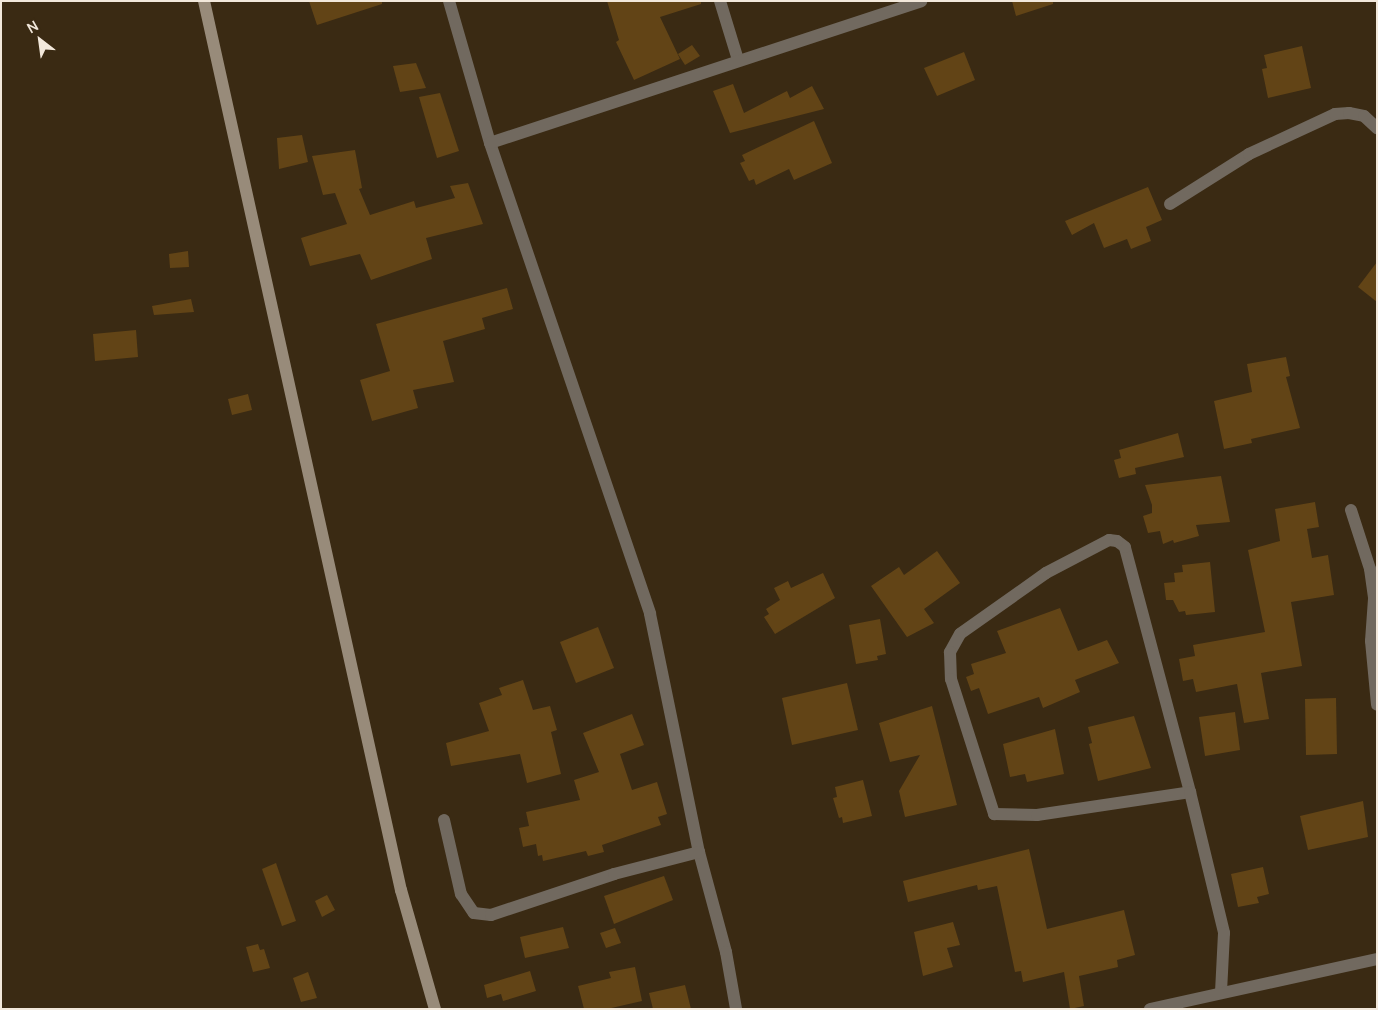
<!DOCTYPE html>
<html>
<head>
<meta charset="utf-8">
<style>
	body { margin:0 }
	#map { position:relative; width:1378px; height:1010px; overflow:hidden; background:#3a2a13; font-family:Manrope,sans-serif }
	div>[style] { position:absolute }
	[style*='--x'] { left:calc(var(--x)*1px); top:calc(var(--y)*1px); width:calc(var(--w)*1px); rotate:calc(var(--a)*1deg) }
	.building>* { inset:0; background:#624416 }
	.minor>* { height:12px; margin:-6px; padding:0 6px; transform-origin:6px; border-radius:6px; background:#71695f }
	.secondary>* { height:12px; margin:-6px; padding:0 6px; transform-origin:6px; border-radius:6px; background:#988b7a }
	span { translate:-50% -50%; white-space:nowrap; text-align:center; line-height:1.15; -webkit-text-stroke:4.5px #3a2a13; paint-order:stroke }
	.frame { position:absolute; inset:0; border:2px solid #f2e8db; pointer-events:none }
	.north { position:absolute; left:15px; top:15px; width:50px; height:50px; -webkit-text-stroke:4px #3a2a13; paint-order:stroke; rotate:330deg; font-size:14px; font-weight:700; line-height:20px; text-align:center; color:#f2e8db }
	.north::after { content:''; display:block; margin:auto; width:18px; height:22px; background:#f2e8db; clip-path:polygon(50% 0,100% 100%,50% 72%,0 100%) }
</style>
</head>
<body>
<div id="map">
	<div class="building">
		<div style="clip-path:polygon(309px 1px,382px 1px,382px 4px,317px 25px)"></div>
		<div style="clip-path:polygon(607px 1px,701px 1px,701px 4px,660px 17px,680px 59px,634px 80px,616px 42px,619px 40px)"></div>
		<div style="clip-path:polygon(1012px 1px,1053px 1px,1053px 4px,1016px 16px)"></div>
		<div style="clip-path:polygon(692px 45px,700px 56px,685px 65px,678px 54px)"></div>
		<div style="clip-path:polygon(1302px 46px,1311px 88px,1268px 98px,1262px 69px,1267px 68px,1264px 55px)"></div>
		<div style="clip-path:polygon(964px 52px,975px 80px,937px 96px,924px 68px)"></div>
		<div style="clip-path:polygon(416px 63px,426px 88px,400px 92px,393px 66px)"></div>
		<div style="clip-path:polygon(733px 84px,744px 113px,787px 91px,790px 98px,812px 86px,824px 109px,730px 133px,713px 91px)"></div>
		<div style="clip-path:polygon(440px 93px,459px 151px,437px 158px,419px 97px)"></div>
		<div style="clip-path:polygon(814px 121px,832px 163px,794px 180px,789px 169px,756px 185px,754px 179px,749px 181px,740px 163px,745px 161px,742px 155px)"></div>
		<div style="clip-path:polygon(302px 135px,308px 162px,279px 169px,277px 138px)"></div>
		<div style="clip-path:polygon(355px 150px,362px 188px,359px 189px,370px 215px,414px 201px,416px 208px,455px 198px,450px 186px,468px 183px,483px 224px,426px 238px,432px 259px,371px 280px,360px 254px,310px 266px,301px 238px,347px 224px,335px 193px,323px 195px,312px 156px)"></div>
		<div style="clip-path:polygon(1148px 187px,1162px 220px,1146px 227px,1151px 241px,1131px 249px,1127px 239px,1104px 248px,1094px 223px,1072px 235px,1065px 221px)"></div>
		<div style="clip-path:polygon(188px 251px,189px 267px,170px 268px,169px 254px)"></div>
		<div style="clip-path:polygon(1377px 262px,1377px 302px,1358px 287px)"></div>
		<div style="clip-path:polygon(507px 288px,513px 309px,482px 318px,485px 329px,443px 341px,454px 382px,413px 390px,418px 408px,372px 421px,360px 380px,390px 371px,376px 324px)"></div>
		<div style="clip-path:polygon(191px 299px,194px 312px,154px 315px,152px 306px)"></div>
		<div style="clip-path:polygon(136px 330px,138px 357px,95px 361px,93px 334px)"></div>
		<div style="clip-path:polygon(1286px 357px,1290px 376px,1286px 377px,1300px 428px,1251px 439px,1252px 443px,1224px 449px,1214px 401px,1252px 392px,1247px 364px)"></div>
		<div style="clip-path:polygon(248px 394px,252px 410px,232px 415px,228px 399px)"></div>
		<div style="clip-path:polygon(1178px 433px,1184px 457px,1135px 468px,1136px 474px,1119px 478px,1114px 460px,1121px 458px,1119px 450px)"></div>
		<div style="clip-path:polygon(1221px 476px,1230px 522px,1196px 525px,1199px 536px,1174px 543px,1173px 540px,1163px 544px,1160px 531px,1148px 533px,1143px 516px,1152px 513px,1152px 505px,1145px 485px)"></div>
		<div style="clip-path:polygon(1315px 502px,1319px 527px,1307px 529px,1312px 558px,1328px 555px,1334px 595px,1291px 602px,1302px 666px,1261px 673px,1269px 719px,1244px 723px,1237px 684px,1196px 692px,1193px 679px,1183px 681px,1179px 659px,1195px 656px,1193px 645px,1265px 632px,1248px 550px,1280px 541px,1275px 509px)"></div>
		<div style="clip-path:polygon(937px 551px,960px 583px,924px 609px,934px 623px,907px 637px,871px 586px,899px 567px,904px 575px)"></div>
		<div style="clip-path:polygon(1210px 562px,1215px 612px,1186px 615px,1185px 611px,1179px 612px,1173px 600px,1166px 600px,1164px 583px,1175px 582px,1174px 573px,1183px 572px,1182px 565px)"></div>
		<div style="clip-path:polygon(823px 573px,835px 598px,775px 634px,764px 617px,769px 614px,766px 609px,780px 600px,774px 588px,788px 581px,791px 588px)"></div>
		<div style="clip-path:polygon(1060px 608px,1078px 651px,1107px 640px,1119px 663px,1075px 680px,1080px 692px,1043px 708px,1039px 697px,988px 714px,979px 688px,971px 691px,966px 677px,974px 674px,971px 664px,1006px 653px,997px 631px)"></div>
		<div style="clip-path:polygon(880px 619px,886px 654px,877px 656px,878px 660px,856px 664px,849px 625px)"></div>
		<div style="clip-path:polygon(598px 627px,614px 668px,576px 683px,560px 642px)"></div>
		<div style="clip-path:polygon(523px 680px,533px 710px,550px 706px,557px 730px,551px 732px,561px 774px,527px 783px,520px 754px,451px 766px,446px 743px,489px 731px,479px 703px,502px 695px,499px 688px)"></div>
		<div style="clip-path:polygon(847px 683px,858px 730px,792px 745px,782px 698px)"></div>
		<div style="clip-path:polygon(1336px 698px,1337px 754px,1306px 755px,1305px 699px)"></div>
		<div style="clip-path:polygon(932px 706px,957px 805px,905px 817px,899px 791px,920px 755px,890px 762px,879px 723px)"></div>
		<div style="clip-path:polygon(1235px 712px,1240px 750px,1205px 756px,1199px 717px)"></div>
		<div style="clip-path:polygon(632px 714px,644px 745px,620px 754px,632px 790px,657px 782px,667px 814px,658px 817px,661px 825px,602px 845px,604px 852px,588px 856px,586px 851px,543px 861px,542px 855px,538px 856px,536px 844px,523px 847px,519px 828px,529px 826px,526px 812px,580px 800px,574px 780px,599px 772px,583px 733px)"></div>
		<div style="clip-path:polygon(1134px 716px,1151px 768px,1098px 781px,1089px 744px,1092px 743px,1088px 727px)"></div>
		<div style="clip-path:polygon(1055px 729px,1064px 774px,1027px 782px,1025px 774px,1010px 777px,1003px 744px)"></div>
		<div style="clip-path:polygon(863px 780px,872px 816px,843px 823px,842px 817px,839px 818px,833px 798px,837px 797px,835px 787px)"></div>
		<div style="clip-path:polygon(1363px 801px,1368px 837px,1308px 850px,1300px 816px)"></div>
		<div style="clip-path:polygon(1029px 849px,1047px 929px,1124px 910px,1135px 955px,1117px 960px,1118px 967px,1079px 976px,1084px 1006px,1070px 1009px,1064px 972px,1023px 982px,1021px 971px,1015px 972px,997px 886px,978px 890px,977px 885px,908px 902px,903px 881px)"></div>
		<div style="clip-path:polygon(276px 863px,296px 921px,282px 926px,262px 869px)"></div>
		<div style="clip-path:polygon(1263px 867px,1269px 894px,1257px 897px,1259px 903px,1238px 907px,1231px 874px)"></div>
		<div style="clip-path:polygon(664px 876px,673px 900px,614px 924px,604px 896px)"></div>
		<div style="clip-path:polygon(327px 895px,335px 910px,322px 917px,315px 901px)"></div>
		<div style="clip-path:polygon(953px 922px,960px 945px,947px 948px,953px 967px,923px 976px,914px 932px)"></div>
		<div style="clip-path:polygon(563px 927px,569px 948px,525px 958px,520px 937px)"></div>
		<div style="clip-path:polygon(615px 928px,621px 943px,606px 948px,600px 933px)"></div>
		<div style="clip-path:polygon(258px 944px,260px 950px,264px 949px,270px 968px,253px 972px,246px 947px)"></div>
		<div style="clip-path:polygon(635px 967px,642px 1001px,607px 1009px,584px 1009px,578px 986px,611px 978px,609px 972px)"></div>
		<div style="clip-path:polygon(530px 971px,536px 991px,503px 1001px,501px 994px,487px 998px,484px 985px)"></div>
		<div style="clip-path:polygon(308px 972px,317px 998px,301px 1002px,293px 978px)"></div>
		<div style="clip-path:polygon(685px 985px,691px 1009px,653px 1009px,649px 993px)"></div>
	</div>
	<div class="minor">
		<div style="--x:449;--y:1;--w:148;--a:73.9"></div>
		<div style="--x:490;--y:143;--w:497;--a:71.2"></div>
		<div style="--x:650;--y:614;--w:243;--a:78.4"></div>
		<div style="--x:699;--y:852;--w:104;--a:74.9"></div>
		<div style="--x:726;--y:952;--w:58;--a:80"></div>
		<div style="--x:720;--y:1;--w:62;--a:73"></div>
		<div style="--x:490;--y:143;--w:454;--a:-18.2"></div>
		<div style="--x:1170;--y:204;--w:93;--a:-32.3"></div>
		<div style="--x:1249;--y:154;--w:95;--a:-24.9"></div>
		<div style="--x:1335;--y:114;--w:14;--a:-4"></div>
		<div style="--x:1349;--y:113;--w:15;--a:11"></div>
		<div style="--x:1364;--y:116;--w:18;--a:43"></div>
		<div style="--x:1351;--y:510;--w:62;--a:72.1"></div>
		<div style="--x:1370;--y:569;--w:30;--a:82"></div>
		<div style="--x:1374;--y:599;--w:42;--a:94.1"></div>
		<div style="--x:1371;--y:641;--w:64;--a:84.6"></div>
		<div style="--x:1190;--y:792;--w:253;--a:-104.9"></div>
		<div style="--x:1125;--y:547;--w:10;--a:-143"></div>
		<div style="--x:1117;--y:541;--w:8;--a:-173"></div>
		<div style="--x:1109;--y:540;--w:71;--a:152.4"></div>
		<div style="--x:1046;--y:573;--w:105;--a:144.7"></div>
		<div style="--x:960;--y:634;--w:21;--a:119"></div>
		<div style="--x:950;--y:652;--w:27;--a:88"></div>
		<div style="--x:951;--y:679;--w:142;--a:72.3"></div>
		<div style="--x:994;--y:814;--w:43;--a:1.3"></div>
		<div style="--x:1037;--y:815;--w:155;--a:-8.5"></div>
		<div style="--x:1190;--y:792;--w:145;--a:76.4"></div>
		<div style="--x:1224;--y:933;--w:59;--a:92.9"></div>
		<div style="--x:444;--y:820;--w:76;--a:77.1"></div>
		<div style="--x:461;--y:894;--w:23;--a:56"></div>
		<div style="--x:474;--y:913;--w:17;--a:7"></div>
		<div style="--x:491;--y:915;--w:130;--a:-18.4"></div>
		<div style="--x:614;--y:874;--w:88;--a:-14.5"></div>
		<div style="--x:1150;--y:1009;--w:232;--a:-12.4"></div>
	</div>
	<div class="secondary">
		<div style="--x:204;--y:1;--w:911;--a:77.51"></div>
		<div style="--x:401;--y:890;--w:124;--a:74.1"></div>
	</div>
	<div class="frame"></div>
	<div class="north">N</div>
</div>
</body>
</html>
